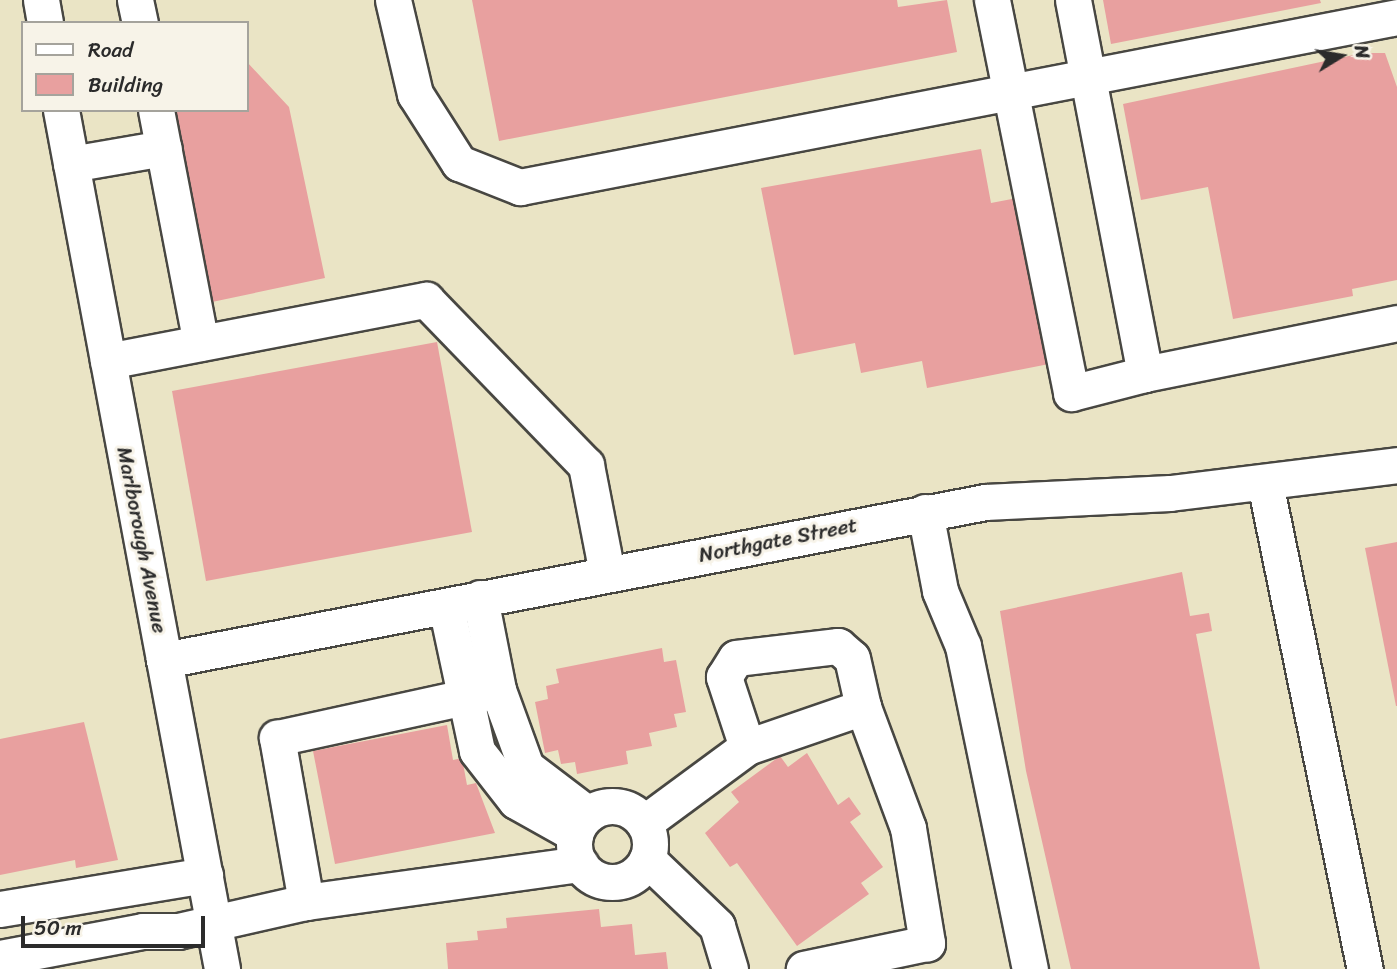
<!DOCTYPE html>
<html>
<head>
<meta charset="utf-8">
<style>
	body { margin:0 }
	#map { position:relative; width:1397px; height:969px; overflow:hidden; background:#eae4c5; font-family:Sriracha,sans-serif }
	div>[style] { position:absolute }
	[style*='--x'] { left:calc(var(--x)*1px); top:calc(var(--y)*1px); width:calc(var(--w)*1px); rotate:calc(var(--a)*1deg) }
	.building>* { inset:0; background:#e8a09f }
	.roads { filter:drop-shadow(2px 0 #484742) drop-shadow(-2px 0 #484742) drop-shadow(0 2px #484742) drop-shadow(0 -2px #484742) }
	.minor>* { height:35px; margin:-17.5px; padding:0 17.5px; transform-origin:17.5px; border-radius:17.5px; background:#fff }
	.minor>.ring { margin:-17.5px; padding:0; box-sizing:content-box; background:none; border:35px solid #fff; border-radius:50% }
	span { translate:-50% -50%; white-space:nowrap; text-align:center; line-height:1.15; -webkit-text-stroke:6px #f7f3e8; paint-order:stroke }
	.street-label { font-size:21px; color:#2b2b2b }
	.legend { position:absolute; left:21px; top:21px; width:228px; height:91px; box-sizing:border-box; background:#f7f3e8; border:2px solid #a5a39c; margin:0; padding:9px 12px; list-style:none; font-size:21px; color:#2b2b2b }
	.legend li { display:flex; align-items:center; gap:14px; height:35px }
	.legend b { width:35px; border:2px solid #a5a39c }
	.north { position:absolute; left:1306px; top:21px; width:70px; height:70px; -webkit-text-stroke:5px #f7f3e8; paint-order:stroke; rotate:79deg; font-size:19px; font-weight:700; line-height:28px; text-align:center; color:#2b2b2b }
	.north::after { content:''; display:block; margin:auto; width:24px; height:32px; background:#2b2b2b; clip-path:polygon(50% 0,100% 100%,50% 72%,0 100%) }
	.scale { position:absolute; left:21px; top:916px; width:184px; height:32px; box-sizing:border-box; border:4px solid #2b2b2b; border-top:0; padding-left:9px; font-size:21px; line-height:24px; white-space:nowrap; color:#2b2b2b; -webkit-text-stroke:5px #f7f3e8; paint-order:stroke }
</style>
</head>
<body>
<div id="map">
	<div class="building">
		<div style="clip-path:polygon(472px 0,897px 0,898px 7px,947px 0,957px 52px,499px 141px)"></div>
		<div style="clip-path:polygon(1103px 0,1320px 0,1321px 3px,1111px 44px)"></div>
		<div style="clip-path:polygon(1363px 53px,1385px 53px,1397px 87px,1397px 280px,1352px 289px,1353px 296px,1233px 319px,1208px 187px,1141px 200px,1123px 104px)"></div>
		<div style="clip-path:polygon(247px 62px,289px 107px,325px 278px,212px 302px,172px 110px,247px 110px)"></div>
		<div style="clip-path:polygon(981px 149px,991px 203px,1017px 198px,1049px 364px,927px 388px,922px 361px,861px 373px,855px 343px,794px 355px,761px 188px)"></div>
		<div style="clip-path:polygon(437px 342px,472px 532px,206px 581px,172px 391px)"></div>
		<div style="clip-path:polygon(1397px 542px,1397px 706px,1396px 706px,1365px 548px)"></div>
		<div style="clip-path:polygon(1182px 572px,1190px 616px,1209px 613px,1212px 631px,1196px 634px,1260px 969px,1071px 969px,1026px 771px,1000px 611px)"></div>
		<div style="clip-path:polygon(662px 648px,664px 662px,676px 660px,686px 712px,674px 714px,677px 727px,649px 733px,652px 746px,626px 751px,628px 764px,577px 774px,575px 762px,561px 764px,558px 750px,545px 753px,535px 702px,548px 699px,546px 686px,559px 683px,556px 669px)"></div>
		<div style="clip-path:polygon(84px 722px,118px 860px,76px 868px,75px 860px,0 875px,0 739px)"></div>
		<div style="clip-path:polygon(447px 725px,453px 760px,462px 758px,467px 785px,476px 783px,495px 833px,335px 864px,313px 751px)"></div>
		<div style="clip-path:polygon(807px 753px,838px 805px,849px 797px,861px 814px,850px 822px,883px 867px,861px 883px,869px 894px,797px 946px,737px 863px,730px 867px,705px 833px,739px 802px,731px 792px,780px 756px,788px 767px)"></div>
		<div style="clip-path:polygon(599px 909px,601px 927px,632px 924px,635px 955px,666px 952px,668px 969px,448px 969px,446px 943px,478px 940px,477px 931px,507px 928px,506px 918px)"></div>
	</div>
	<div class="roads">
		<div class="minor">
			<div style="--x:41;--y:0;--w:23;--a:80"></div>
			<div style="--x:135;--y:0;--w:24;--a:78"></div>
			<div style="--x:393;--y:0;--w:97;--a:76.8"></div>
			<div style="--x:415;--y:94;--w:82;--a:57.5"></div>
			<div style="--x:459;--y:163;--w:66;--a:21.5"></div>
			<div style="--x:520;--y:187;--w:893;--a:-10.97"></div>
			<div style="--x:992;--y:0;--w:401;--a:78.6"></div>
			<div style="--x:1071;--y:393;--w:76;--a:-14.4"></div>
			<div style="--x:1073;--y:0;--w:381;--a:79.1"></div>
			<div style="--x:1145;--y:374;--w:257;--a:-11.4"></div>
			<div style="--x:61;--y:110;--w:874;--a:79.38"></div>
			<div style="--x:156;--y:110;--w:237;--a:79.1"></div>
			<div style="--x:71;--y:164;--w:94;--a:-9.8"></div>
			<div style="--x:108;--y:361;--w:324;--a:-10.9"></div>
			<div style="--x:426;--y:300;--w:230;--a:45.9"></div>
			<div style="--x:586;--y:465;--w:110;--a:79"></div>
			<div style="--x:1265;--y:483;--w:496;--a:78.4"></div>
			<div style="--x:925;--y:512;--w:80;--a:79.2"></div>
			<div style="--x:940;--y:591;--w:60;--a:67.3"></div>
			<div style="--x:963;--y:646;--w:330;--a:78.3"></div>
			<div style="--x:480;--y:598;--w:94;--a:78.9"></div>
			<div style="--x:498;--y:690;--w:82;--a:70"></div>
			<div style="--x:526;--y:767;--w:78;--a:37.2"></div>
			<div style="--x:446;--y:606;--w:148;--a:77.9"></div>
			<div style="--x:477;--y:751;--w:63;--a:52"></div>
			<div style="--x:516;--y:801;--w:68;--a:29.2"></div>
			<div style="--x:164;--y:660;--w:836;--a:-10.89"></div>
			<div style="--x:985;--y:502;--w:185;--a:-2.8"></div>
			<div style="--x:1170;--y:493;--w:229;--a:-7"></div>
			<div style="--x:747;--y:747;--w:74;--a:-108.2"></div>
			<div style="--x:724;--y:677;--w:22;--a:-58"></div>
			<div style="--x:736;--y:658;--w:103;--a:-6.7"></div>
			<div style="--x:838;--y:646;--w:18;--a:41"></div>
			<div style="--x:852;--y:658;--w:50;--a:77.3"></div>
			<div class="ring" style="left:574px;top:806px;width:41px;height:41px"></div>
			<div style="--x:644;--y:823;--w:128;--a:-36.4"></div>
			<div style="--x:747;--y:747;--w:123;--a:-19"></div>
			<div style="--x:863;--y:707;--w:129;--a:69.6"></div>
			<div style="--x:908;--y:828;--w:117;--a:80.6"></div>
			<div style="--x:927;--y:943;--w:126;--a:168.1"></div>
			<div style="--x:647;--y:859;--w:97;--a:43.7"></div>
			<div style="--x:717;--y:926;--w:45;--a:73.2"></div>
			<div style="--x:306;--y:902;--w:277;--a:-7.9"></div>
			<div style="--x:0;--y:909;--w:208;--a:-9.4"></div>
			<div style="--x:0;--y:958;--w:146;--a:-10.7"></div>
			<div style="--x:143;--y:931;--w:35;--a:0"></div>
			<div style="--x:178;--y:931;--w:131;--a:-12.8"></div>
			<div style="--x:306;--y:902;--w:167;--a:-100"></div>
			<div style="--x:277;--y:738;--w:226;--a:-12.3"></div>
		</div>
	</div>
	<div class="street-label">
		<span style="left:142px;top:540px;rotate:79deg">Marlborough Avenue</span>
		<span style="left:778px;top:540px;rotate:-11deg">Northgate Street</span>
	</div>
	<ul class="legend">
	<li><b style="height:9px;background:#fff"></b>Road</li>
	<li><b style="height:19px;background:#e8a09f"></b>Building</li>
	</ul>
	<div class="north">N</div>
	<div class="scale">50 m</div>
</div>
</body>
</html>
